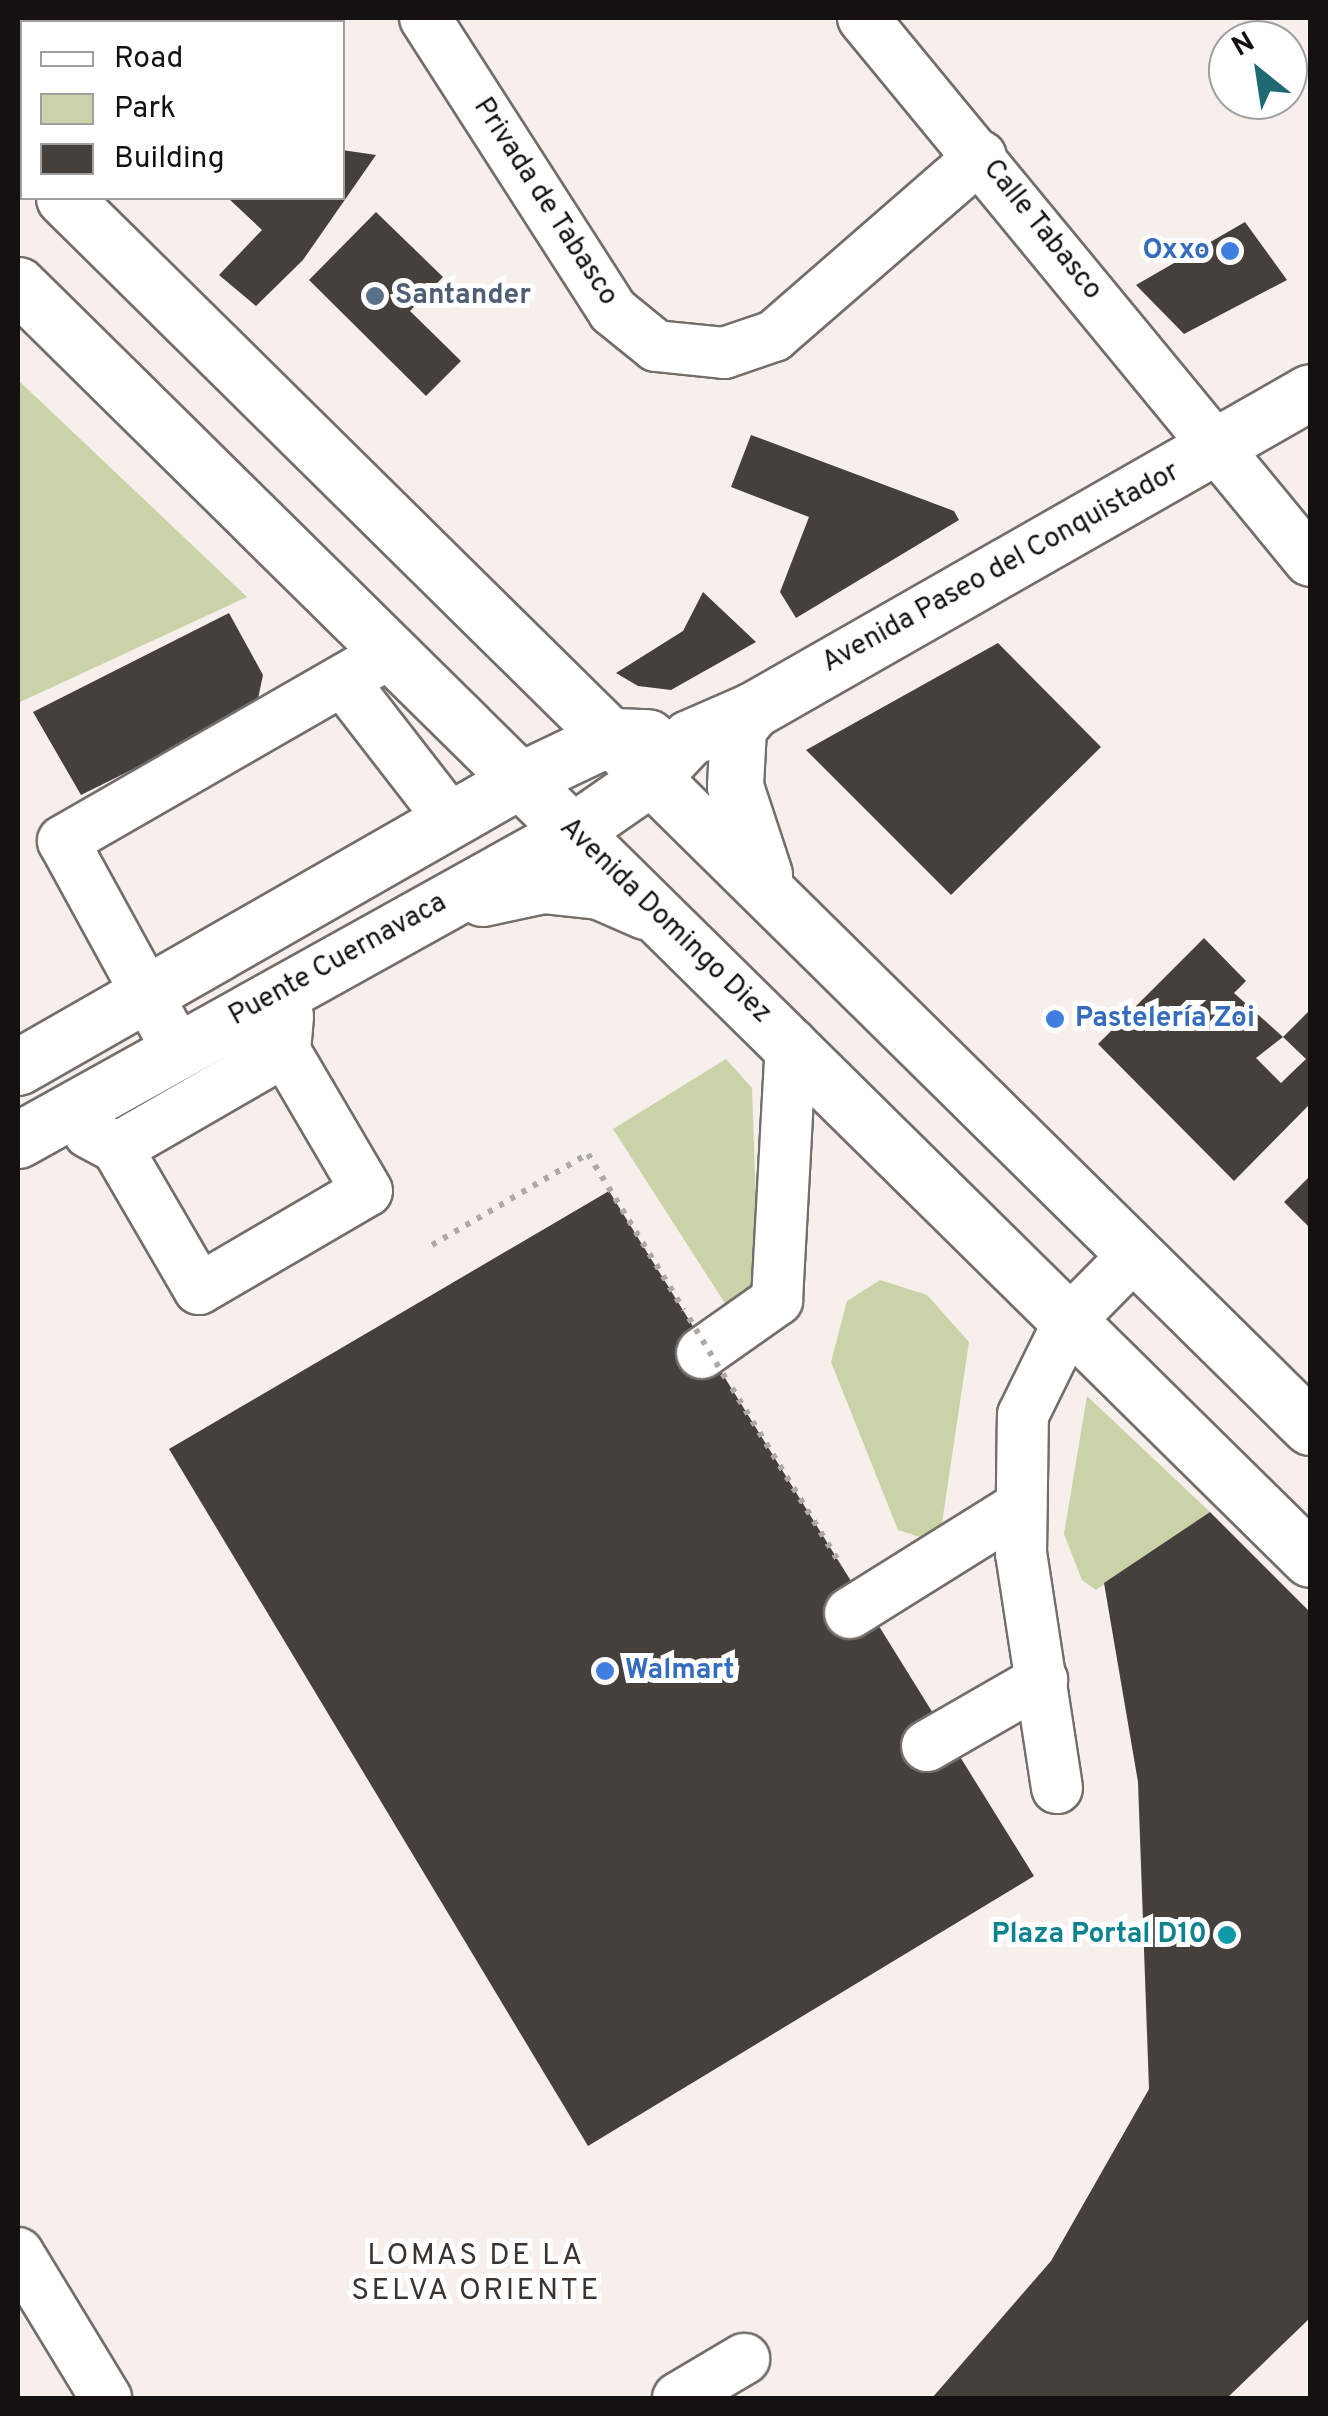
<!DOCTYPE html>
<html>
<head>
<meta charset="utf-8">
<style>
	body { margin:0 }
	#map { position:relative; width:1328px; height:2416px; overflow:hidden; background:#f7efeb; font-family:Overpass,sans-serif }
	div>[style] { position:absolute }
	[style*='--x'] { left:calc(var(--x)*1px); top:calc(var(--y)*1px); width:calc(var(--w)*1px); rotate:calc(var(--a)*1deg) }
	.green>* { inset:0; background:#cad2a7 }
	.building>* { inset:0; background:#46403d }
	.path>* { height:6px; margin-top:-3px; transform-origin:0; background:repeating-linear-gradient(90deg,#afa9a6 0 5px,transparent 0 13px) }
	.roads { filter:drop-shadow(2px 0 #746e6a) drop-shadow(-2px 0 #746e6a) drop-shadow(0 2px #746e6a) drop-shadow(0 -2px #746e6a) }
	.minor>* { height:50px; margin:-25px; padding:0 25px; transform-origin:25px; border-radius:25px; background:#fff }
	.major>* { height:55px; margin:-27.5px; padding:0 27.5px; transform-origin:27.5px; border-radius:27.5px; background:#fff }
	.path-bridge>* { height:6px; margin-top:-3px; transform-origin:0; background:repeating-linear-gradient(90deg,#afa9a6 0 5px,transparent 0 13px) }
	.dots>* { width:28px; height:28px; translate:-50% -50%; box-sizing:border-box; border:5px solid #fefefe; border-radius:50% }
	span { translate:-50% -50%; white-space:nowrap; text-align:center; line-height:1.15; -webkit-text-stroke:10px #fefefe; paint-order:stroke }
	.street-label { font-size:28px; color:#141110 }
	.shop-label { font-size:28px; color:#366cbe; font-weight:700 }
	.right { translate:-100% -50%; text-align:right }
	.left { translate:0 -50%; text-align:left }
	.service-label { font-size:28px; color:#4e5e75; font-weight:700 }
	.culture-label { font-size:28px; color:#0d838f; font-weight:700 }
	.neighbourhood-label { font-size:30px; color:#393430; letter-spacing:2.5px }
	.frame { position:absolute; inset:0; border:20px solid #141110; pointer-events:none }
	.legend { position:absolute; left:20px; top:20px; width:325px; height:180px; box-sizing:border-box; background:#fefefe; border:2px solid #a09f9f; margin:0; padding:12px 18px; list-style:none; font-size:30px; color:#141110 }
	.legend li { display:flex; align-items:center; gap:20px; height:50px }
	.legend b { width:50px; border:2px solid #a09f9f }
	.north { position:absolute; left:1208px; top:20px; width:100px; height:100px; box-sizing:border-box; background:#fefefe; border:2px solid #a09f9f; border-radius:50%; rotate:330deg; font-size:28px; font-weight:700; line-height:40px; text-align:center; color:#141110 }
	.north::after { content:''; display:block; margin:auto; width:35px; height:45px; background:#1f6974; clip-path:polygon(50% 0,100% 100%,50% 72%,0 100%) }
</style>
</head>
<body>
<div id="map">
	<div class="green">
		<div style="clip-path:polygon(18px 380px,247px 597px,18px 703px)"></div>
		<div style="clip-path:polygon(726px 1059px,752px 1088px,759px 1292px,728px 1308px,613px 1129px)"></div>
		<div style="clip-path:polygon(880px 1280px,927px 1295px,969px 1342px,939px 1543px,898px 1530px,831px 1362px,847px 1301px)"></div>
		<div style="clip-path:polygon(1087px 1396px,1210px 1512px,1096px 1590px,1082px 1580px,1064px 1534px)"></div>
	</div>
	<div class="building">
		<div style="clip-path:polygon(342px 150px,376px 155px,303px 260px,256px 306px,219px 275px,262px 230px,228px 198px,342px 198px)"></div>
		<div style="clip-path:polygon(376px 212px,443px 277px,410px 311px,461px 361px,426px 396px,309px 280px)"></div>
		<div style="clip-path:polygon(1245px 222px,1287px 280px,1184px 334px,1136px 285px)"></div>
		<div style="clip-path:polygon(751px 435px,954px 511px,959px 520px,796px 618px,780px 592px,809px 517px,731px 487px)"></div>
		<div style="clip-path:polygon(703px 592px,756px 642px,671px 690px,638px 686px,616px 673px,683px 631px)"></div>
		<div style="clip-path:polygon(229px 613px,263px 675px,256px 708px,81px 795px,33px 712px)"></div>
		<div style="clip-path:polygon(998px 643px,1101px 747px,951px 895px,806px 750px)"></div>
		<div style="clip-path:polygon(evenodd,1204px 938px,1246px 981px,1234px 993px,1283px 1037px,1310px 1010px,1310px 1104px,1234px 1181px,1098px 1044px,1204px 938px,1283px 1037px,1306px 1059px,1281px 1083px,1256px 1058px,1283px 1037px)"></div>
		<div style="clip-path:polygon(1310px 1176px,1310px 1228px,1284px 1202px)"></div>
		<div style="clip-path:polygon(609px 1191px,1034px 1876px,588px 2146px,169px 1449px)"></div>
		<div style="clip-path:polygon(1210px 1512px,1310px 1612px,1310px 2318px,1227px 2398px,932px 2398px,1051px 2261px,1149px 2089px,1138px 1782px,1104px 1583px)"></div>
	</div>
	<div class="path">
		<div style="--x:432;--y:1245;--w:181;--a:-30.3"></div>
		<div style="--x:588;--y:1154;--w:183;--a:58.4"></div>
		<div style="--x:732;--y:1388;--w:208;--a:58.4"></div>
	</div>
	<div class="roads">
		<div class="minor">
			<div style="--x:425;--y:18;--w:348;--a:57.3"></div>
			<div style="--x:613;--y:311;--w:55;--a:39.1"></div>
			<div style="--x:656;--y:346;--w:68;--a:5.9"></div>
			<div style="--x:724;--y:353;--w:53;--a:-18.8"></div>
			<div style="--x:774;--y:336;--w:274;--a:-41"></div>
			<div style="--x:863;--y:18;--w:703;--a:50.54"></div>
			<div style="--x:343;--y:681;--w:176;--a:52.2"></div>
			<div style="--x:177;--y:1049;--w:237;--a:-118.7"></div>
			<div style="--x:63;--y:841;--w:377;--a:-29.9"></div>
			<div style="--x:89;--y:1133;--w:32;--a:28"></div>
			<div style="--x:117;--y:1148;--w:194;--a:-30"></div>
			<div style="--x:285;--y:1051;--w:35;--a:-85"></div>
			<div style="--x:117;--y:1148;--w:163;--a:59.8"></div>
			<div style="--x:199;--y:1289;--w:194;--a:-30.3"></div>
			<div style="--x:367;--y:1191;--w:162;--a:-120.4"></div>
			<div style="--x:702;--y:1353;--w:92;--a:-35.2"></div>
			<div style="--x:777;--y:1300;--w:257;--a:-86.9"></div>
			<div style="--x:850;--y:1613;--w:202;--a:-32"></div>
			<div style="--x:927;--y:1746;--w:133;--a:-29.9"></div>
			<div style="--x:1057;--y:1788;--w:237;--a:-98.7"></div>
			<div style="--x:1021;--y:1554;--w:139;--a:-89.2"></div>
			<div style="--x:1023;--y:1415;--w:105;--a:-63.9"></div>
			<div style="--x:1069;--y:1321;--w:93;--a:-45.4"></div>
			<div style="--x:18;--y:2253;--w:170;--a:58.7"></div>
			<div style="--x:678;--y:2398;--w:77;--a:-30.6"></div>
		</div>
		<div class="major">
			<div style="--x:18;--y:153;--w:6;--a:45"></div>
			<div style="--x:64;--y:198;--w:1750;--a:44.61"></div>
			<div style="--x:18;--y:285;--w:1814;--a:44.6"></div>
			<div style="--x:753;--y:710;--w:23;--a:130"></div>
			<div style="--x:738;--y:728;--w:58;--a:93"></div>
			<div style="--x:735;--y:786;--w:93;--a:71.8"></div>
			<div style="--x:482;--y:898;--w:62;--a:-12"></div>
			<div style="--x:543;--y:885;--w:56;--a:6.1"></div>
			<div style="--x:599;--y:891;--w:50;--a:23.5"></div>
			<div style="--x:18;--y:1067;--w:578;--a:-29.76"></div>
			<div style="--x:520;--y:780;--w:103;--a:-25.3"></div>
			<div style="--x:613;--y:736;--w:35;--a:2"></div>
			<div style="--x:18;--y:1140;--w:634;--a:-29.07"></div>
			<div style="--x:572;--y:832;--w:100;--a:-34.8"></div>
			<div style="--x:654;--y:775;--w:51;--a:-46.6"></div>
			<div style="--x:689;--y:738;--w:70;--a:-23.6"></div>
			<div style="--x:753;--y:710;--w:641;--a:-29.72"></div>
		</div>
	</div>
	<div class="path-bridge">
		<div style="--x:689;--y:1318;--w:71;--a:58.8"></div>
	</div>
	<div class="dots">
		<div style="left:1230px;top:251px;background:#3f7fe0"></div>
		<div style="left:375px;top:296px;background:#5c6f8a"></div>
		<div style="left:1055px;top:1019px;background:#3f7fe0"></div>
		<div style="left:605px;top:1671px;background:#3f7fe0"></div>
		<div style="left:1227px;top:1935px;background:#0f9aa8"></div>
	</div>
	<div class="street-label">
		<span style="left:545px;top:202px;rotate:57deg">Privada de Tabasco</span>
		<span style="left:1042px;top:230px;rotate:51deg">Calle Tabasco</span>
		<span style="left:1001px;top:568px;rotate:-29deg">Avenida Paseo del Conquistador</span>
		<span style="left:665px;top:921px;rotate:44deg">Avenida Domingo Diez</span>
		<span style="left:338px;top:960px;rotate:-29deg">Puente Cuernavaca</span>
	</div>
	<div class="shop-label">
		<span class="right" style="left:1210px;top:251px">Oxxo</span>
		<span class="left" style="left:1075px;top:1019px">Pastelería Zoi</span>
		<span class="left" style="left:625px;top:1671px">Walmart</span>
	</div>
	<div class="service-label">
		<span class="left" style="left:395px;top:296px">Santander</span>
	</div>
	<div class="culture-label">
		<span class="right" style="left:1207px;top:1935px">Plaza Portal D10</span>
	</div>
	<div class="neighbourhood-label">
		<span style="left:476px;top:2274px">LOMAS DE LA<br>SELVA ORIENTE</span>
	</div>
	<div class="frame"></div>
	<ul class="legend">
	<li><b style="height:12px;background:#fff"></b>Road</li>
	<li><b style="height:28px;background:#cad2a7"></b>Park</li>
	<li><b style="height:28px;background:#46403d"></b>Building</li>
	</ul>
	<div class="north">N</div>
</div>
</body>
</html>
